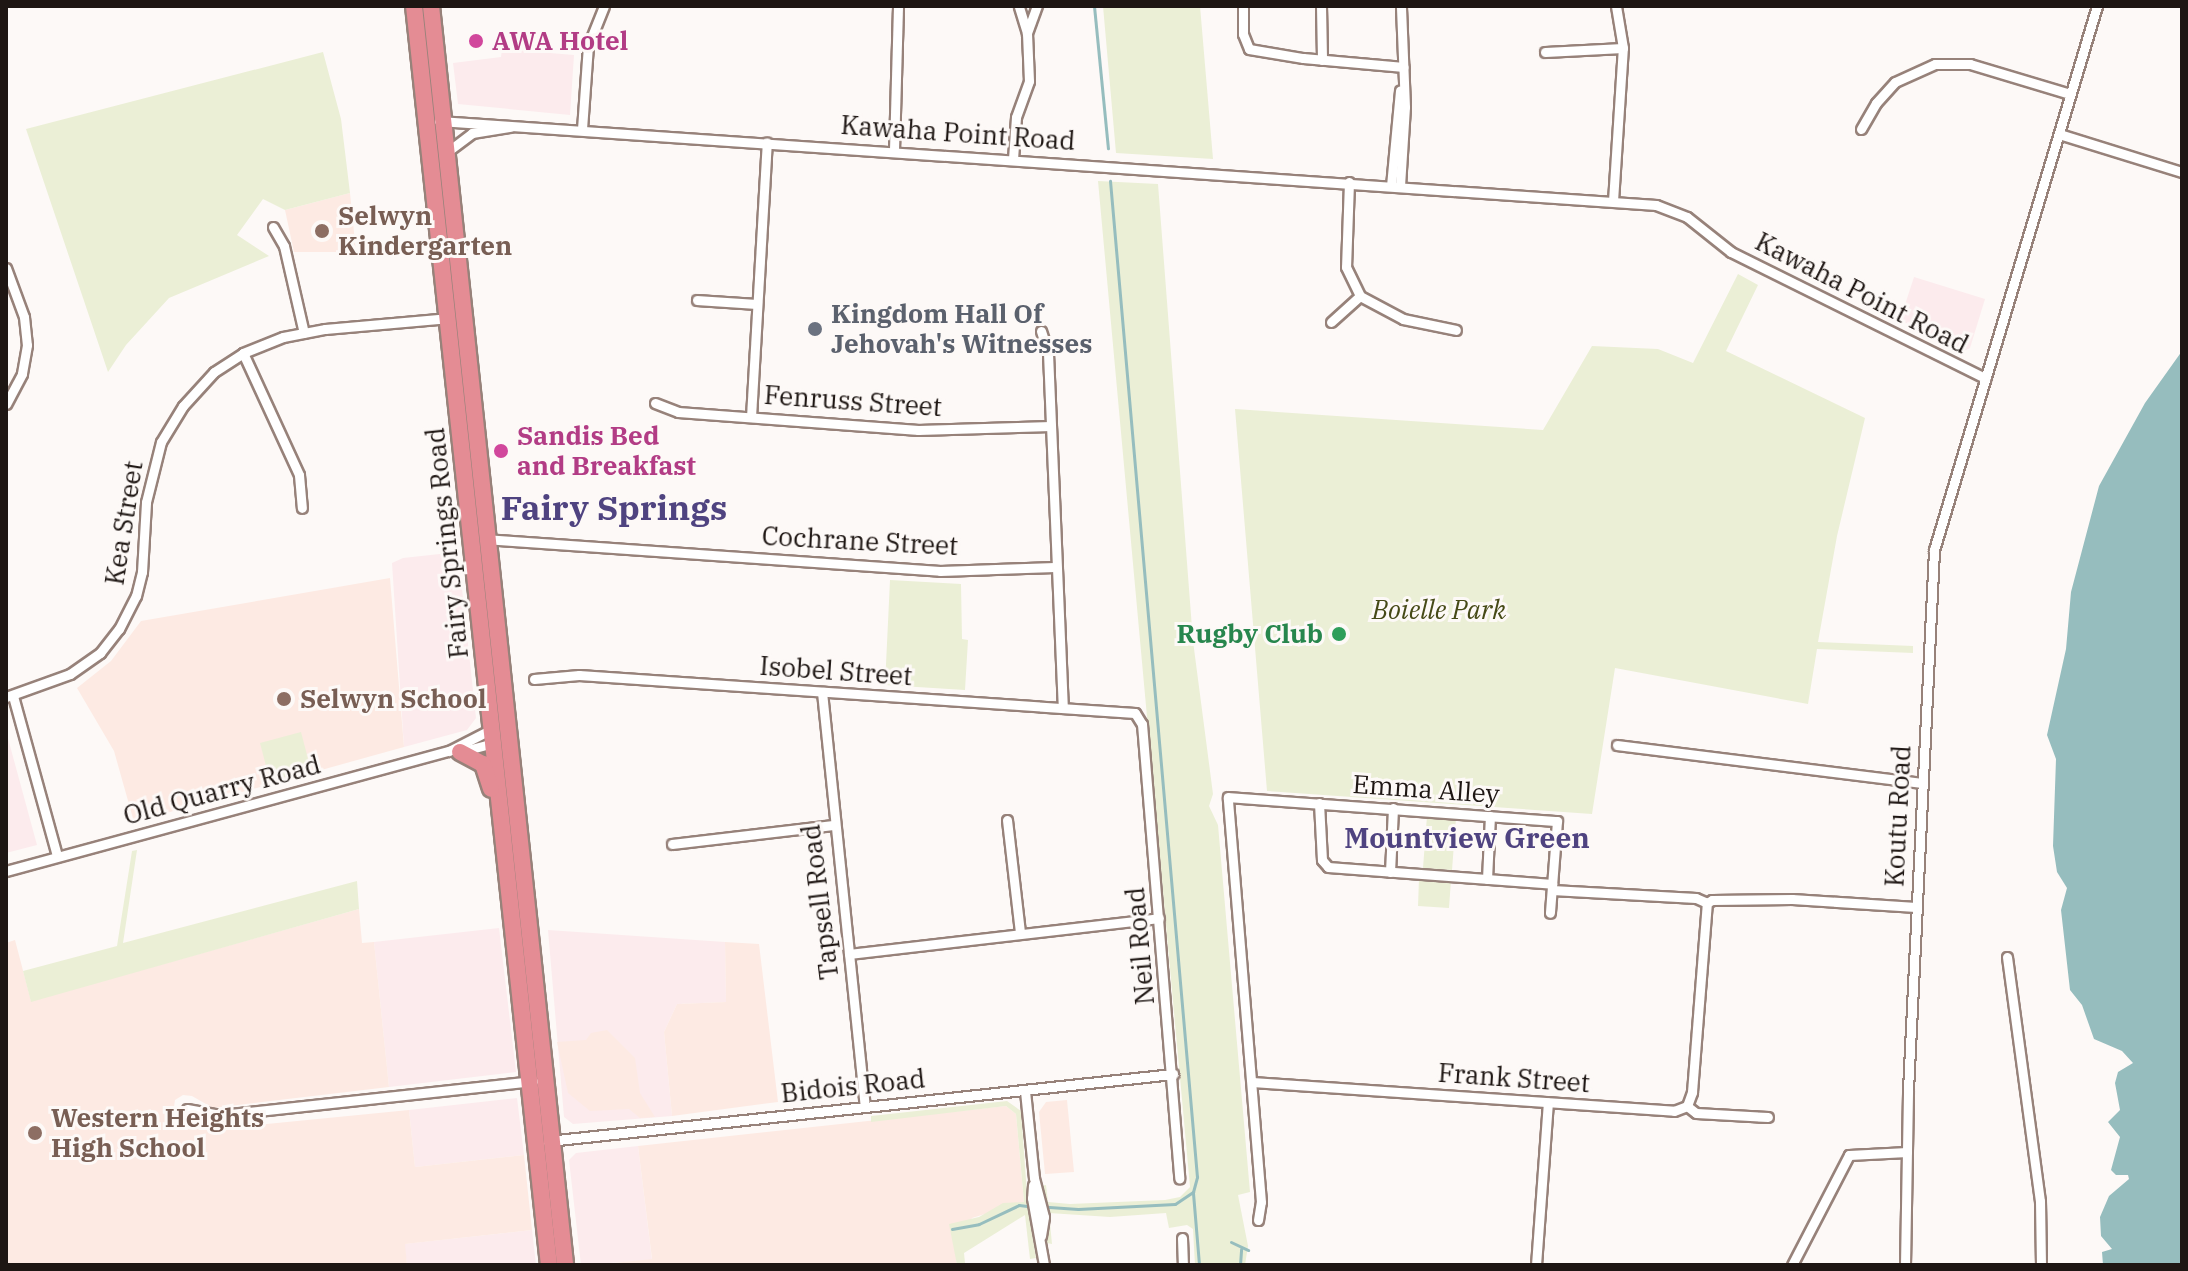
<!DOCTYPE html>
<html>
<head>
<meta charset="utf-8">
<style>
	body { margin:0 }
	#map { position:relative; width:2188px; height:1271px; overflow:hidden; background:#fdf9f7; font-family:"IBM Plex Serif",serif }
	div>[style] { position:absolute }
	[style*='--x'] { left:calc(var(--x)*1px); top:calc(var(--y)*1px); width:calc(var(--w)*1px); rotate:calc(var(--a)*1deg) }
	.commercial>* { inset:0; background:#fcebed }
	.built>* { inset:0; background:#fdeae3 }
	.green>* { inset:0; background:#ebefd6 }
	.water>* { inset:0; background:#96bdbe }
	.stream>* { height:3px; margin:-1.5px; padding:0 1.5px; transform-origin:1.5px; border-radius:1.5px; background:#96bdbe }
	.roads { filter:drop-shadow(2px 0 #97827a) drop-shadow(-2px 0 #97827a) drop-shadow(0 2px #97827a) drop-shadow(0 -2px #97827a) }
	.minor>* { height:9px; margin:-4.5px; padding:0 4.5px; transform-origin:4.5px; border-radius:4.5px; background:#fff }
	.trunk>* { height:16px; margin:-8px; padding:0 8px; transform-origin:8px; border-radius:8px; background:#e48c94 }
	.dots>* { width:22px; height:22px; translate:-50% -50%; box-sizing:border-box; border:4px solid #fdf9f7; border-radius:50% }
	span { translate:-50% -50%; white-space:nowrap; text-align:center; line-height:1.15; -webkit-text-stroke:6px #fdf9f7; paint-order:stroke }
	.hotel-label { font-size:26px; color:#b23c85; font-weight:700 }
	.left { translate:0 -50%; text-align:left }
	.street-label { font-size:26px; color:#1e1613 }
	.education-label { font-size:26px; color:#785e54; font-weight:700 }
	.worship-label { font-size:26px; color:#5b616d; font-weight:700 }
	.park-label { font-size:26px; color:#464a17; font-style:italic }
	.leisure-label { font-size:26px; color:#27864d; font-weight:700 }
	.right { translate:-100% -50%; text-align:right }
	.neighbourhood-label { font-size:28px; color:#4f4380; font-weight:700 }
	.district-label { font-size:34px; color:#4f4380; font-weight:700 }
	.frame { position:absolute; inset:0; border:8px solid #1e1613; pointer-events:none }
</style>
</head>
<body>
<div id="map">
	<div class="commercial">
		<div style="clip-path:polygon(502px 49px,574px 55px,570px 115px,458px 104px,453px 63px,501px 57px)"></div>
		<div style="clip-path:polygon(1914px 277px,1985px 299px,1970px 348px,1964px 351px,1900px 320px)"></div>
		<div style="clip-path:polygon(458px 552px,476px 718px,467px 730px,404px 747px,392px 563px,403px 558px)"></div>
		<div style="clip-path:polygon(6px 731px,37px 845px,6px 853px)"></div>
		<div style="clip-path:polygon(499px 928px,516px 1072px,389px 1087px,374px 942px)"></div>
		<div style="clip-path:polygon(548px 930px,725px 942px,726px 1002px,677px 1004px,664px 1032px,672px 1116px,573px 1124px,564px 1117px)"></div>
		<div style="clip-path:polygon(517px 1098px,524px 1155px,415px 1167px,409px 1110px)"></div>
		<div style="clip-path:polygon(638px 1146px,652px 1260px,581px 1265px,569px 1160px,576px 1153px)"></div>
		<div style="clip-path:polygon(532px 1230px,536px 1265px,407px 1265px,404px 1244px)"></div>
	</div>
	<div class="built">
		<div style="clip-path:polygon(350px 193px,356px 252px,294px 252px,285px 210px)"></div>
		<div style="clip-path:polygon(390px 578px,404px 747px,134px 822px,114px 751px,77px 688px,111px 661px,141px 621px)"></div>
		<div style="clip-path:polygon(359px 909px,362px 943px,374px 942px,389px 1087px,213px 1108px,192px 1096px,183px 1095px,175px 1100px,173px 1114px,179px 1125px,189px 1129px,216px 1129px,409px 1110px,415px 1167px,524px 1155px,532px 1230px,405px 1244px,407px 1265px,6px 1265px,6px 943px,15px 940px,31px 1001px)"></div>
		<div style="clip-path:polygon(725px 942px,759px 944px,778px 1102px,672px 1116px,664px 1032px,677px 1004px,726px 1002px)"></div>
		<div style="clip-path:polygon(607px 1030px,635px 1058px,640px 1093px,655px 1117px,640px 1118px,629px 1109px,590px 1111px,568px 1093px,557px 1042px,586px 1040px,591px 1033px)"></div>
		<div style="clip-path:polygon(1067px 1100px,1074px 1172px,1045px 1174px,1039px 1112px,1046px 1102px)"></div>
		<div style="clip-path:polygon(1006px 1106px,1016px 1114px,1024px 1202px,972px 1218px,955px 1247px,957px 1265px,594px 1265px,652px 1259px,638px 1146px)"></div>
	</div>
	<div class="green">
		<div style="clip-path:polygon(1103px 6px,1200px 6px,1213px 159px,1116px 153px)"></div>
		<div style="clip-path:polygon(323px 52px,341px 119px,350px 193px,285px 210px,263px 199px,237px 235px,269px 256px,169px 298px,126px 345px,108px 372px,26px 129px)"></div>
		<div style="clip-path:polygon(1098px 181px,1158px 184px,1193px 641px,1213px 794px,1209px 806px,1218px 825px,1250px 1192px,1238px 1195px,1248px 1246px,1245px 1265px,1195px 1265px,1193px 1229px,1187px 1225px,1169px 1228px,1166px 1213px,1110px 1217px,1049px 1213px,1052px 1244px,1047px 1243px,1046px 1239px,1041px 1186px,1046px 1185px,1048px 1202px,1070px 1204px,1165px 1200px,1180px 1197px,1190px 1187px)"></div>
		<div style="clip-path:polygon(1738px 274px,1758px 285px,1726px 351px,1865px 418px,1837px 536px,1818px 642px,1913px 646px,1913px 653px,1817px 649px,1808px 704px,1615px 668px,1592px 814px,1267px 791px,1235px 409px,1543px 430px,1592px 346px,1658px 349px,1693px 363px)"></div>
		<div style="clip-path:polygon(890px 580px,961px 584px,962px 639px,968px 640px,965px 690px,885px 685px)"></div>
		<div style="clip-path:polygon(301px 732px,311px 770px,270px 781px,260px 743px)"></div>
		<div style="clip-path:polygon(1427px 816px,1456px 818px,1452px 870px,1423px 868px)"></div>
		<div style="clip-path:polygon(137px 850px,123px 943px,357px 881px,359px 909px,31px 1002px,23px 971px,117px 946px,132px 851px)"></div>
		<div style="clip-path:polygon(1419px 879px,1451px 880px,1449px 908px,1418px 906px)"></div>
		<div style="clip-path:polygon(1007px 1101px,1021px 1111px,1028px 1208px,1036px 1258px,1030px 1259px,1025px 1215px,964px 1253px,965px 1263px,978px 1265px,957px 1265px,949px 1224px,979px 1217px,1003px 1203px,1024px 1202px,1016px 1114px,1006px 1106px,871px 1122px,871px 1116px)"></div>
	</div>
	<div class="water">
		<div style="clip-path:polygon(2182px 351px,2182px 1265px,2103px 1265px,2102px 1252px,2112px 1249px,2101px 1236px,2100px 1217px,2109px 1196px,2129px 1179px,2128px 1175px,2116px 1175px,2111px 1170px,2120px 1137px,2108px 1122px,2120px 1110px,2115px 1083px,2118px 1072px,2133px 1063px,2122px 1051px,2094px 1039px,2082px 1005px,2070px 990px,2061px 910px,2067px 888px,2057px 872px,2053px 846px,2056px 759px,2047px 735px,2066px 649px,2071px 592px,2099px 486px,2145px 403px)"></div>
	</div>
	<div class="stream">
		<div style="--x:1094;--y:6;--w:143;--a:84.4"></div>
		<div style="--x:1193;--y:1193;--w:72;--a:85.2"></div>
		<div style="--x:1049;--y:1207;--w:29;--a:4"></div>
		<div style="--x:1078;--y:1209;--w:97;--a:-3"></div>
		<div style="--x:1175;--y:1204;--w:22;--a:-34"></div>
		<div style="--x:1193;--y:1192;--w:16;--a:-75"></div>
		<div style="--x:1197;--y:1177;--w:1000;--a:-94.99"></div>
		<div style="--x:952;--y:1229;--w:27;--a:-10"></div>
		<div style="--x:979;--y:1224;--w:44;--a:-25.4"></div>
		<div style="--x:1019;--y:1205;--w:8;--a:7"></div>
		<div style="--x:1231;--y:1242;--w:19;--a:25"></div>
		<div style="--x:1240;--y:1265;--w:16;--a:-86"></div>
	</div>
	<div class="roads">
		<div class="minor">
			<div style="--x:1243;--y:6;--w:28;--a:90"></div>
			<div style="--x:1243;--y:34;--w:16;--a:68"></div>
			<div style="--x:1249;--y:49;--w:55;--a:9.5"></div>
			<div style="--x:1303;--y:58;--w:101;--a:5.1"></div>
			<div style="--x:1321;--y:6;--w:54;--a:88.9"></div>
			<div style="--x:1027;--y:33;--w:29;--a:-70"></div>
			<div style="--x:1545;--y:52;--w:78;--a:-2.9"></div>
			<div style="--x:439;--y:121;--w:1220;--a:3.95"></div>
			<div style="--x:1656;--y:205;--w:33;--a:21"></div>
			<div style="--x:1687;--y:217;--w:56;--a:38.5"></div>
			<div style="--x:1731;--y:252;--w:284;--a:26.4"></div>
			<div style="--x:582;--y:129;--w:83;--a:-85.9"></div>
			<div style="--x:588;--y:46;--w:43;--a:-68.2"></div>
			<div style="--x:1861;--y:129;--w:30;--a:-60"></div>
			<div style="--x:1876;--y:103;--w:28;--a:-48"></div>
			<div style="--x:1895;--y:82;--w:44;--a:-24.2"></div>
			<div style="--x:1935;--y:64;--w:35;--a:0"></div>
			<div style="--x:1970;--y:64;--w:104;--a:16.7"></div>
			<div style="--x:2059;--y:134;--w:129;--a:17.2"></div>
			<div style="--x:894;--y:150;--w:144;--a:-88.4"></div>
			<div style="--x:447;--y:152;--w:31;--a:-37"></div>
			<div style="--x:472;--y:133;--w:39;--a:-9"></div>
			<div style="--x:1013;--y:159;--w:42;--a:-85.9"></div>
			<div style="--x:1016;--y:117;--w:38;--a:-70"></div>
			<div style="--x:1029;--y:81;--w:48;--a:-92.4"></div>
			<div style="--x:1027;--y:33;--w:28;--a:-107"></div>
			<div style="--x:1349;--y:182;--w:85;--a:92"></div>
			<div style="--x:1346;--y:267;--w:32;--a:64"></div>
			<div style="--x:1360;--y:296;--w:49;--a:28.1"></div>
			<div style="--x:1403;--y:319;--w:54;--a:11.7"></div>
			<div style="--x:1391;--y:186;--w:96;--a:-84.6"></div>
			<div style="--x:1400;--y:186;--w:79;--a:-86.4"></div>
			<div style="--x:1405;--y:107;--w:101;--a:-92.3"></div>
			<div style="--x:1613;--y:201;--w:153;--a:-86.3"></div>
			<div style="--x:1623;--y:48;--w:43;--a:-99.5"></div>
			<div style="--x:273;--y:227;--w:22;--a:60"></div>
			<div style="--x:284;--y:246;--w:89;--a:77.1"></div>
			<div style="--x:6;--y:268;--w:52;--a:69.8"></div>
			<div style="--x:24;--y:317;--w:28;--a:84"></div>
			<div style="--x:27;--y:345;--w:29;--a:100"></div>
			<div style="--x:22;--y:374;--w:34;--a:118"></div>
			<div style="--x:697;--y:300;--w:59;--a:3.9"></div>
			<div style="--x:1331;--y:322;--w:39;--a:-42"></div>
			<div style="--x:1041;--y:331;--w:23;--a:72"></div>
			<div style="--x:1048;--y:353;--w:355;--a:87.6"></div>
			<div style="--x:243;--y:353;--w:134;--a:65.3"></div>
			<div style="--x:299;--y:475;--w:33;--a:85"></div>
			<div style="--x:655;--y:403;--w:25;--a:21"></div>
			<div style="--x:678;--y:412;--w:241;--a:4.3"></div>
			<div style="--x:918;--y:430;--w:133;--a:-1.7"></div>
			<div style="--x:751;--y:417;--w:275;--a:-86.7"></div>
			<div style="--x:484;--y:539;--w:457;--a:4"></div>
			<div style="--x:940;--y:571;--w:115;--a:-2"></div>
			<div style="--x:534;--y:679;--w:45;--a:-5.1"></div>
			<div style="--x:579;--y:675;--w:557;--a:3.91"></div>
			<div style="--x:1135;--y:713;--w:13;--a:58"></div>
			<div style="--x:1142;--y:724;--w:456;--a:85.3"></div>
			<div style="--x:822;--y:692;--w:417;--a:84.1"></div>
			<div style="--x:13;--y:696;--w:166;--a:74.6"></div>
			<div style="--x:6;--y:697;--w:68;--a:-19.8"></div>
			<div style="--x:70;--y:674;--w:37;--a:-35"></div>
			<div style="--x:100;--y:653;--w:31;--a:-52"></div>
			<div style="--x:119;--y:629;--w:37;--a:-63"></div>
			<div style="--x:136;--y:596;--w:25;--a:-76"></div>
			<div style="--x:142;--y:572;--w:70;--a:-86.7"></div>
			<div style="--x:146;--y:502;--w:62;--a:-76"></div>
			<div style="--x:161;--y:442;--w:42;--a:-58.6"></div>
			<div style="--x:183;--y:406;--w:46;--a:-47.6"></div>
			<div style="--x:214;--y:372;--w:35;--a:-33"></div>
			<div style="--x:243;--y:353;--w:43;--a:-21.8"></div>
			<div style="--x:283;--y:337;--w:43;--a:-10.8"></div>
			<div style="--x:325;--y:329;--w:125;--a:-5"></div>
			<div style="--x:1617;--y:745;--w:307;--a:7.1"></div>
			<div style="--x:460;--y:752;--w:28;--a:-15"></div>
			<div style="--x:487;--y:745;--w:8;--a:-50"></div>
			<div style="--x:1319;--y:803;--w:57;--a:87"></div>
			<div style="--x:1322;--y:860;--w:9;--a:49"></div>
			<div style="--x:1328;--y:867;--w:225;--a:4.3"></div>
			<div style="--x:1007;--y:820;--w:114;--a:83.4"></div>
			<div style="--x:672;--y:844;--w:162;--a:-6.7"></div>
			<div style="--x:6;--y:871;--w:459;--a:-15.2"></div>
			<div style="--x:449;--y:751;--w:48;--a:-27.1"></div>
			<div style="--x:1390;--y:872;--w:64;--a:-87.3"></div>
			<div style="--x:1487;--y:879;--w:63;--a:-87.3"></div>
			<div style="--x:1552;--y:890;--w:144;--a:3.2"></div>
			<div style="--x:1696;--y:898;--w:12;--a:24"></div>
			<div style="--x:1707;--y:903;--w:6;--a:-31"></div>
			<div style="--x:1712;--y:900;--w:80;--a:-0.7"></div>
			<div style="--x:1792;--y:899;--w:124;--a:3.7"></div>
			<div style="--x:849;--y:954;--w:312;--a:-6.6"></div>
			<div style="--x:2007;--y:957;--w:246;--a:82.3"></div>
			<div style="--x:2040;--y:1201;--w:64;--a:89.1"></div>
			<div style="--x:1252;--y:1082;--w:423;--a:3.9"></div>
			<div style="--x:1674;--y:1111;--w:14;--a:-21"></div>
			<div style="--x:1687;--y:1106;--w:11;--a:38"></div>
			<div style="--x:1696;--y:1113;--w:72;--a:3.2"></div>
			<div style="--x:1025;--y:1091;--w:87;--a:84.1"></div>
			<div style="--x:1034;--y:1178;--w:40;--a:75.6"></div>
			<div style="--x:1044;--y:1217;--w:19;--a:99"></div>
			<div style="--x:1687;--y:1106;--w:15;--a:-70"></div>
			<div style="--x:1692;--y:1092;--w:190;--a:-85.5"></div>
			<div style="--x:187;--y:1109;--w:35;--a:10"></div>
			<div style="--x:221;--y:1115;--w:314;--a:-6.2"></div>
			<div style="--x:548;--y:1141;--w:629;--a:-6.12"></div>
			<div style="--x:1033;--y:1185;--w:13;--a:94"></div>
			<div style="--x:1032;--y:1198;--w:68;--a:79.8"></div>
			<div style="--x:1258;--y:1220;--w:18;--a:-81"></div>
			<div style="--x:1261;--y:1202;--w:406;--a:-94.7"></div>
			<div style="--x:1228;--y:797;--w:330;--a:4.2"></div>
			<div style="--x:1557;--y:821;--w:92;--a:94.4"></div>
			<div style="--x:1182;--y:1238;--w:27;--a:88"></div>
			<div style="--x:1536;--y:1265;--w:163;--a:-85.8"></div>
			<div style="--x:1792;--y:1265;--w:124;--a:-62.6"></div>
			<div style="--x:1849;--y:1155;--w:58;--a:-3"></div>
			<div style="--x:1905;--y:1265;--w:175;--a:-89"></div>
			<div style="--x:1908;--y:1090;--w:541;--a:-87.24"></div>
			<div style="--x:1934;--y:550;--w:568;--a:-73.32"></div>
		</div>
		<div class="trunk">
			<div style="--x:414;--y:6;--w:1266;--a:83.88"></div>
			<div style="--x:431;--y:6;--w:1266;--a:83.92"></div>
			<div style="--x:460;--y:752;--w:26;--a:28"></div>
			<div style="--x:483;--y:764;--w:26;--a:72"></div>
		</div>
	</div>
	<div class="dots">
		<div style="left:476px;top:41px;background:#d1479c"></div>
		<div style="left:322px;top:231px;background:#8d6e63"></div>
		<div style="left:815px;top:329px;background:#6b7280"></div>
		<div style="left:501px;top:451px;background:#d1479c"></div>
		<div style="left:1339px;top:634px;background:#2e9e5b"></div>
		<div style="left:284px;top:699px;background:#8d6e63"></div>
		<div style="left:35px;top:1133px;background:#8d6e63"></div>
	</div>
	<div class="hotel-label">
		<span class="left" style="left:492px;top:41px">AWA Hotel</span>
		<span class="left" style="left:517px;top:451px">Sandis Bed<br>and Breakfast</span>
	</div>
	<div class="street-label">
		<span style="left:958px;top:133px;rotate:4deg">Kawaha Point Road</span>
		<span style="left:1862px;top:293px;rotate:27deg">Kawaha Point Road</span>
		<span style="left:853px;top:401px;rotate:4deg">Fenruss Street</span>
		<span style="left:124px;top:523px;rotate:-81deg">Kea Street</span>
		<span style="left:860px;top:541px;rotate:3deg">Cochrane Street</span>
		<span style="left:447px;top:543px;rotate:-96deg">Fairy Springs Road</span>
		<span style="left:836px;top:671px;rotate:4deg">Isobel Street</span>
		<span style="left:1426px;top:789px;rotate:4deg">Emma Alley</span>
		<span style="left:222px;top:790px;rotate:-15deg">Old Quarry Road</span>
		<span style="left:1898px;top:816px;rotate:-87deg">Koutu Road</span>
		<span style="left:820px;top:902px;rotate:-97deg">Tapsell Road</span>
		<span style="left:1140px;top:946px;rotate:-95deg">Neil Road</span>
		<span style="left:1514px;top:1078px;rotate:4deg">Frank Street</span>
		<span style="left:853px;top:1086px;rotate:-6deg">Bidois Road</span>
	</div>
	<div class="education-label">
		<span class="left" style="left:338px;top:231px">Selwyn<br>Kindergarten</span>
		<span class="left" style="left:300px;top:699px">Selwyn School</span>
		<span class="left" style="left:51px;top:1133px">Western Heights<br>High School</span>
	</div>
	<div class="worship-label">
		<span class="left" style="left:831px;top:329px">Kingdom Hall Of<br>Jehovah's Witnesses</span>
	</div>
	<div class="park-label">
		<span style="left:1439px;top:610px">Boielle Park</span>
	</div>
	<div class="leisure-label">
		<span class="right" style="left:1323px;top:634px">Rugby Club</span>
	</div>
	<div class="neighbourhood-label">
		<span style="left:1467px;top:838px">Mountview Green</span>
	</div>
	<div class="district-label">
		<span style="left:614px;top:508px">Fairy Springs</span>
	</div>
	<div class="frame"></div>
</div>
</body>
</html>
